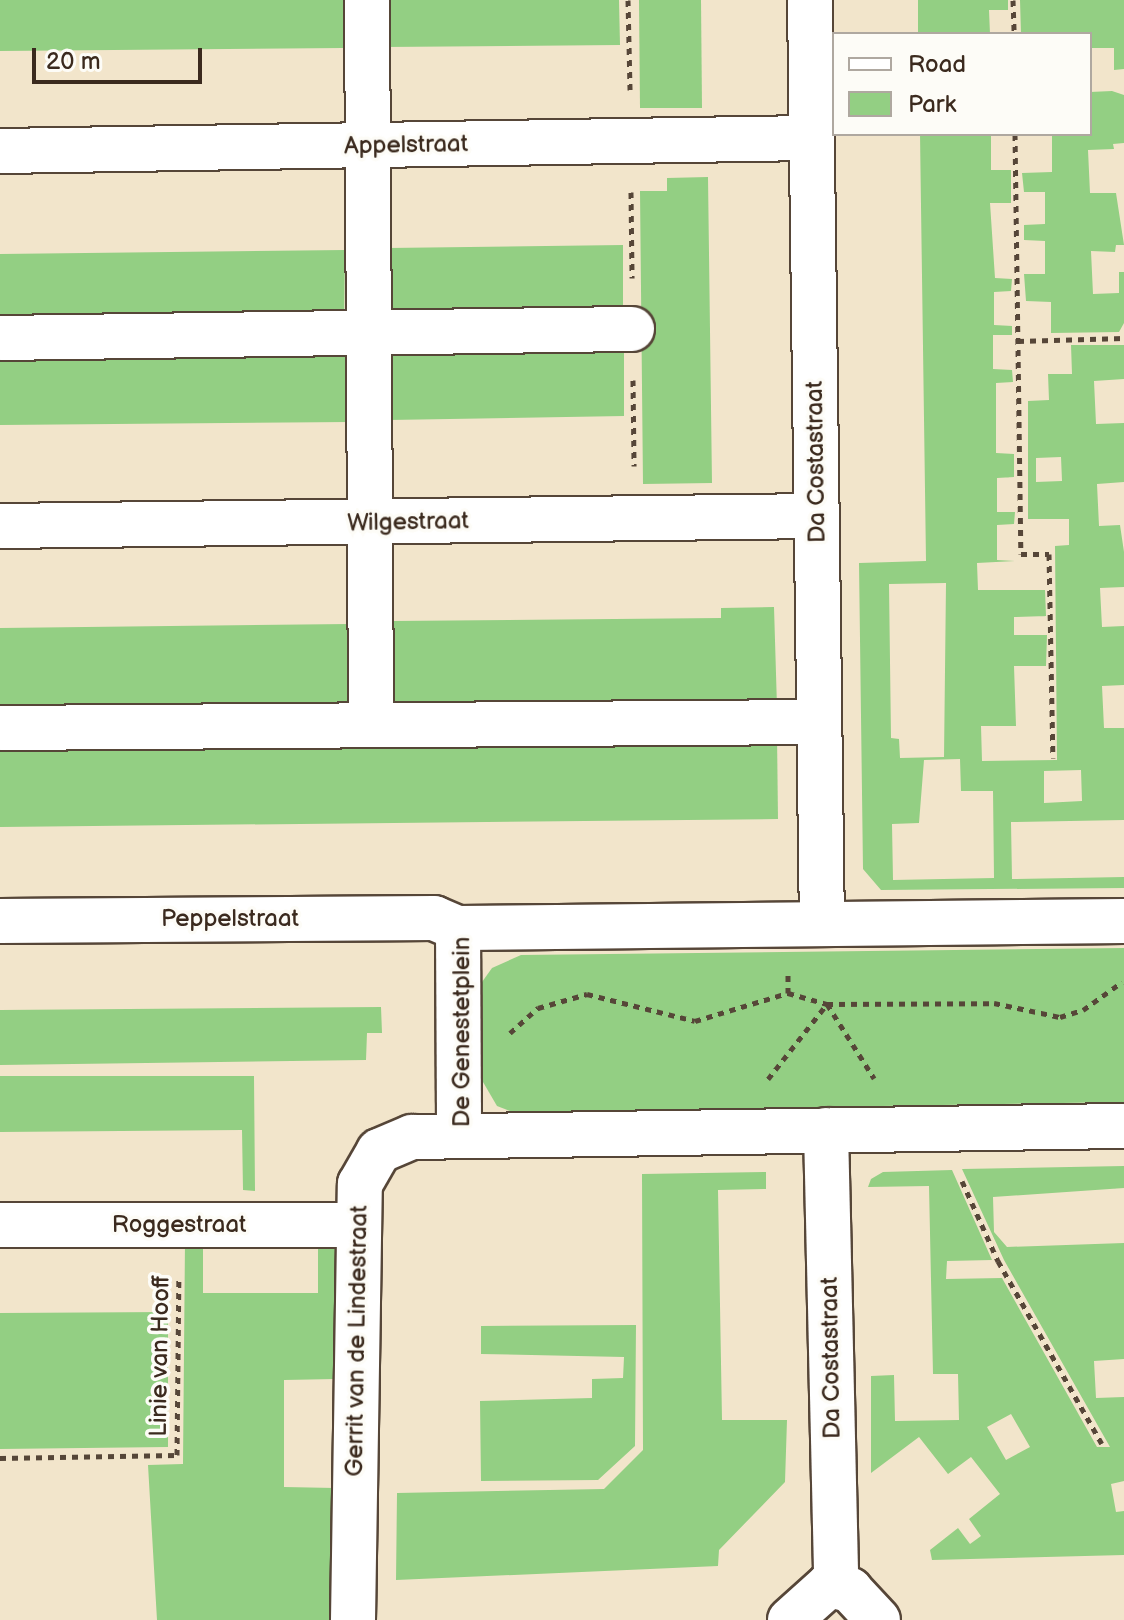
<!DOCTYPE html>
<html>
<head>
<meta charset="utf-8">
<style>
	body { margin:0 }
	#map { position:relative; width:1124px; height:1620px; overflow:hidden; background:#f2e5cb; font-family:"Balsamiq Sans",sans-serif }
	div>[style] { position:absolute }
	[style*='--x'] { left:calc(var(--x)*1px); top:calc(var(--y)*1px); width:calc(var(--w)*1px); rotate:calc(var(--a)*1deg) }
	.green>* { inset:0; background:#93cf83 }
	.path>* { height:5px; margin-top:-2.5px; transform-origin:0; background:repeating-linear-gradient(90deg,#564638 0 6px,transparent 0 12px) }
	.roads { filter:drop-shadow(2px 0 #564638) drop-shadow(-2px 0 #564638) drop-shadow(0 2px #564638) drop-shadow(0 -2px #564638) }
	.minor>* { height:44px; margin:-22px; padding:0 22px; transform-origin:22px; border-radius:22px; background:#fff }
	span { translate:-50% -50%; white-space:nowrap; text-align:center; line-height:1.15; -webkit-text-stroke:7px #fdfcf7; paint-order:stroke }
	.street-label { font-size:24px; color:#3b2a1e }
	.legend { position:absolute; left:832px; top:32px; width:260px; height:104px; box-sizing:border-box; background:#fdfcf7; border:2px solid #afa8a0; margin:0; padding:10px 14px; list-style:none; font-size:24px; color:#3b2a1e }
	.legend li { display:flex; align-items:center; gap:16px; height:40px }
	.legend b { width:40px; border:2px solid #afa8a0 }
	.scale { position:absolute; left:32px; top:48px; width:170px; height:36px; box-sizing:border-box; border:4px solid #3b2a1e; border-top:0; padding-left:10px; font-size:24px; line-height:28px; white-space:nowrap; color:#3b2a1e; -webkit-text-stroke:6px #fdfcf7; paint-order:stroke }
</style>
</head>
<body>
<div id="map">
	<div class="green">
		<div style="clip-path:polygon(0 0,344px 0,343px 48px,0 51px)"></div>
		<div style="clip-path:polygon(384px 0,619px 0,620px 45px,384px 47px)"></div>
		<div style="clip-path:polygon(639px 0,701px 0,702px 108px,640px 108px)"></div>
		<div style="clip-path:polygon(918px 0,1008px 0,1008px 10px,989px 10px,990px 34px,918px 34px)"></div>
		<div style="clip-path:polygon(1020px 0,1124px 0,1124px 69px,1114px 70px,1114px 48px,1090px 48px,1090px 34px,1021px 34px)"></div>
		<div style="clip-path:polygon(1112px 91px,1124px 95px,1124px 143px,1113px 144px,1114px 149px,1088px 150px,1090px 193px,1116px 193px,1124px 245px,1116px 245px,1115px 252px,1091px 251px,1093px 294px,1119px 293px,1119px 272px,1124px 272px,1124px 323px,1119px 332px,1051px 333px,1051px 302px,1026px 301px,1024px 274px,1045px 274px,1045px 241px,1024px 240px,1024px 225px,1045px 224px,1045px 192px,1024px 192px,1022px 173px,1052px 172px,1052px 134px,1090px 134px,1090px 92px)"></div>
		<div style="clip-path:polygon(evenodd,920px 134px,991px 134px,991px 170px,1011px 170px,1011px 203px,990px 203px,995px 278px,1012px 279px,1011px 291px,994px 292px,994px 325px,1012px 326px,1012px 335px,993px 335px,993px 369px,1012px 370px,1013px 382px,996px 383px,996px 453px,1014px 454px,1014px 477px,997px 478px,997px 512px,1015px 512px,1014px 524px,997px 525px,997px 560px,1015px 561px,977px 563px,978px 590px,1045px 590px,1046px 616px,1014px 617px,1014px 635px,1047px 635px,1046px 666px,1014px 666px,1016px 726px,981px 726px,982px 761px,1057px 760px,1055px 546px,1069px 545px,1069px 519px,1028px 519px,1028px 401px,1049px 400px,1048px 374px,1072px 374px,1071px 345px,1124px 345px,1124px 379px,1094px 381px,1096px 424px,1124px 423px,1124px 482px,1097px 484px,1099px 526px,1120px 525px,1124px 552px,1124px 587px,1100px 588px,1102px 627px,1124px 626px,1124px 685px,1102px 686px,1104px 728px,1124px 728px,1124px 820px,1011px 822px,1012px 879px,1124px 877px,1124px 888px,881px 890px,863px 869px,859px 563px,926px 561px,920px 134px,1061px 457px,1062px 481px,1036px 482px,1036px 458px,1061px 457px,920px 134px,946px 583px,944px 757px,900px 758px,899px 739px,891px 738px,889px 584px,946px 583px,920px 134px,960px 759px,961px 791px,993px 791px,994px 878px,893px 880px,892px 824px,919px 823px,924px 760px,960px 759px,920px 134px,1081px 770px,1082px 801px,1044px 803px,1044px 771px,1081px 770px)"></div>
		<div style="clip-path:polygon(708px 177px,712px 483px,643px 484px,640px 191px,667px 191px,667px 178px)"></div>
		<div style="clip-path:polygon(623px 245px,623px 321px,389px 324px,388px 248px)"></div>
		<div style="clip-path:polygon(345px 250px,344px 325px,0 330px,0 254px)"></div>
		<div style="clip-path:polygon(624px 338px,624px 416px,389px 420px,389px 342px)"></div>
		<div style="clip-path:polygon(349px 342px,349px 422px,0 425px,0 346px)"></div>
		<div style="clip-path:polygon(774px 607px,777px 707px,392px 709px,392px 621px,721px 618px,721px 608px)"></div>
		<div style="clip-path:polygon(349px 624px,347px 708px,0 713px,0 628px)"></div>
		<div style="clip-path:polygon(777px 735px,778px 819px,0 827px,0 740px)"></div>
		<div style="clip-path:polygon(1124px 948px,1124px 1102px,513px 1112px,497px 1106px,483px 1082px,482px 982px,492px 968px,521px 955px)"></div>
		<div style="clip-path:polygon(381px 1007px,382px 1033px,367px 1033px,366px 1060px,0 1065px,0 1010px)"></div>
		<div style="clip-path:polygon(0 1076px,254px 1076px,255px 1191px,243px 1190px,242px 1130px,0 1132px)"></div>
		<div style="clip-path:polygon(evenodd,1124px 1166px,1124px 1188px,993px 1197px,994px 1232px,1007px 1247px,1124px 1243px,1124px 1359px,1094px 1361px,1096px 1398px,1124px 1397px,1124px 1481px,1111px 1484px,1116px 1512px,1124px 1511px,1124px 1555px,932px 1560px,930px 1550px,958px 1528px,970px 1544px,981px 1536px,969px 1519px,1000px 1494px,971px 1457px,948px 1474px,919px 1437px,871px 1473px,871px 1376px,894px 1375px,895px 1421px,959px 1420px,958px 1374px,933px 1374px,929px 1186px,868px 1187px,871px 1179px,883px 1172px,952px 1170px,992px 1260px,947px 1261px,946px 1279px,1002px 1278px,1097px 1447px,1110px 1447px,1004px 1260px,962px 1169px,1124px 1166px,1011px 1414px,1030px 1447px,1006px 1460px,987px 1427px,1011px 1414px)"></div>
		<div style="clip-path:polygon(766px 1172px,766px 1189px,718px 1190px,722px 1420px,787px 1420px,785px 1482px,719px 1550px,718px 1566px,396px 1580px,397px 1493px,604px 1489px,643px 1450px,642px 1174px)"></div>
		<div style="clip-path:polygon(185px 1241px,203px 1241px,203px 1293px,318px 1293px,318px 1241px,337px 1242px,335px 1379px,284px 1380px,284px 1487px,335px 1488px,334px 1620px,157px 1620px,148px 1465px,183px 1464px)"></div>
		<div style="clip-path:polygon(168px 1312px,168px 1447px,0 1449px,0 1313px)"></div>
		<div style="clip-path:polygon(636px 1325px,635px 1446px,598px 1480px,481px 1481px,480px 1401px,592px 1398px,592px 1379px,623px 1378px,624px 1357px,481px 1354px,481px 1326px)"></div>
	</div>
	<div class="path">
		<div style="--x:628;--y:0;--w:90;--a:88.7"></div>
		<div style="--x:1013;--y:0;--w:34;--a:88"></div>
		<div style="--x:1015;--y:134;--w:420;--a:89.2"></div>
		<div style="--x:1021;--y:554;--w:28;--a:0"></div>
		<div style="--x:1049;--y:554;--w:204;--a:88.9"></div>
		<div style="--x:631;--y:192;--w:86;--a:89.3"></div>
		<div style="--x:1018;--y:341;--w:106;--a:-1.6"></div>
		<div style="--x:633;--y:380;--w:86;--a:89.3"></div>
		<div style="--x:788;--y:993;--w:19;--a:-90"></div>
		<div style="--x:510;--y:1033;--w:38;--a:-42"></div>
		<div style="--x:538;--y:1008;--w:51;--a:-15.9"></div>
		<div style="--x:587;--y:994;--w:111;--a:14"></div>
		<div style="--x:695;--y:1021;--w:97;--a:-16.8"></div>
		<div style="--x:788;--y:993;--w:41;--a:15.8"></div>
		<div style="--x:827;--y:1004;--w:167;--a:-0.3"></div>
		<div style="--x:994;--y:1003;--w:67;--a:12"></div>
		<div style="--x:1060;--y:1017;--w:24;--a:-17"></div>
		<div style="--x:1083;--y:1010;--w:48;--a:-35.7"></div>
		<div style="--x:768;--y:1079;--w:95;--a:-51.8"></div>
		<div style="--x:827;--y:1004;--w:88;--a:57.6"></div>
		<div style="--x:962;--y:1181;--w:88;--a:65.8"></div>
		<div style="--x:998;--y:1261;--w:210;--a:60.4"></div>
		<div style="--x:0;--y:1458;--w:177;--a:-1"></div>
		<div style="--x:177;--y:1455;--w:178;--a:-89.4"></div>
	</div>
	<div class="roads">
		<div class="minor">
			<div style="--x:367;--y:0;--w:725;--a:89.68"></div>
			<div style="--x:810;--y:0;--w:924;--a:89.26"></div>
			<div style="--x:0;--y:151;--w:812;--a:-0.92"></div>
			<div style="--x:0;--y:338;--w:632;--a:-0.82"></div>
			<div style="--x:0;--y:526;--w:817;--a:-0.7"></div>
			<div style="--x:0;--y:728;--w:819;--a:-0.42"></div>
			<div style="--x:0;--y:921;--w:434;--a:-0.4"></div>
			<div style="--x:434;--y:918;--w:26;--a:23"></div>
			<div style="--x:458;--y:928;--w:666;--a:-0.6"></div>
			<div style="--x:458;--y:928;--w:208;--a:89.7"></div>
			<div style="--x:826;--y:1130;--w:456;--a:88.7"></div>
			<div style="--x:0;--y:1225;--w:358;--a:0"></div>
			<div style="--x:353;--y:1620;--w:436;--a:-89.1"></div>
			<div style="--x:360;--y:1184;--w:38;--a:-60"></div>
			<div style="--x:379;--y:1151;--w:36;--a:-23"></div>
			<div style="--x:412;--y:1137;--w:712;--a:-0.89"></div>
			<div style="--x:790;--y:1620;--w:52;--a:-41.9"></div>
			<div style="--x:829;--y:1585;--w:22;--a:13"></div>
			<div style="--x:850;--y:1590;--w:41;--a:47"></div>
		</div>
	</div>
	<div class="street-label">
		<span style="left:406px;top:145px;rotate:-1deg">Appelstraat</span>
		<span style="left:816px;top:462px;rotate:-91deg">Da Costastraat</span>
		<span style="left:408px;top:522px;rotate:-1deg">Wilgestraat</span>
		<span style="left:230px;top:919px">Peppelstraat</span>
		<span style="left:462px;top:1032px;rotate:-90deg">De Genestetplein</span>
		<span style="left:179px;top:1225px">Roggestraat</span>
		<span style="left:357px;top:1341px;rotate:-89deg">Gerrit van de Lindestraat</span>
		<span style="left:160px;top:1356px;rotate:-89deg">Linie van Hooff</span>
		<span style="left:831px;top:1358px;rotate:-91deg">Da Costastraat</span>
	</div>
	<ul class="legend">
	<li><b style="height:10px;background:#fff"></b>Road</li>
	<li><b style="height:22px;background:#93cf83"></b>Park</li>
	</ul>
	<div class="scale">20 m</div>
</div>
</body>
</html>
